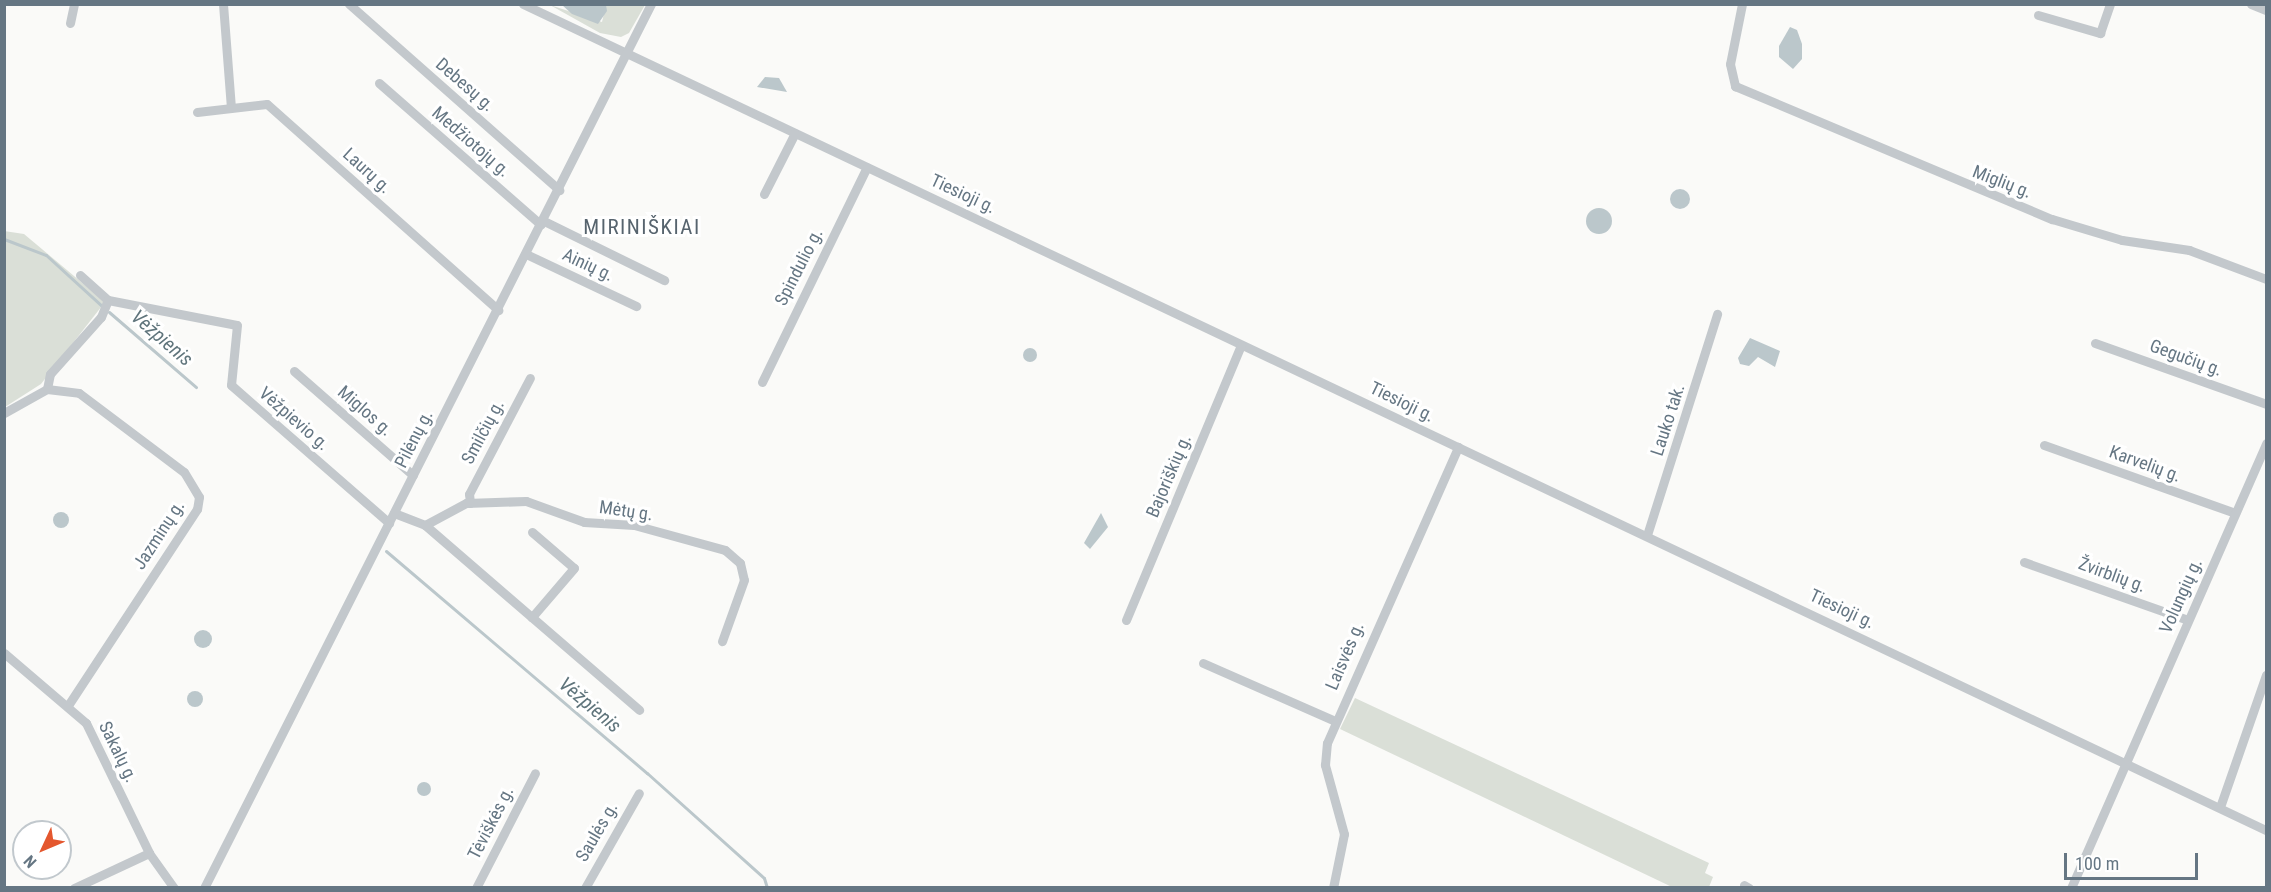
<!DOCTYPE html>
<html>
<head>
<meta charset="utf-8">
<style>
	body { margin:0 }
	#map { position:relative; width:2271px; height:892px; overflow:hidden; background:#fafaf8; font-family:"Roboto Condensed",sans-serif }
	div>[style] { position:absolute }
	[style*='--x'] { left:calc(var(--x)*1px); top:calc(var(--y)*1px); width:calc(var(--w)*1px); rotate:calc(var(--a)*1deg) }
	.green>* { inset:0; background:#dadfd7 }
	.water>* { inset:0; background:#bbc7cb }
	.round { border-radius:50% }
	.stream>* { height:3px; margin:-1.5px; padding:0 1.5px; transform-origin:1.5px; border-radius:1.5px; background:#bbc7cb }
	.street>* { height:9px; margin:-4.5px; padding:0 4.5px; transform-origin:4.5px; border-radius:4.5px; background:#c3c8cc }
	span { translate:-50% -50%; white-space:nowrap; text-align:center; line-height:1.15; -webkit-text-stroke:6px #fff; paint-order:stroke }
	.street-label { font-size:18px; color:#657683 }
	.water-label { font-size:20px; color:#60757c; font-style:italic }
	.quarter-label { font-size:21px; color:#57646e; letter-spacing:1.5px }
	.frame { position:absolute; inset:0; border:6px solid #657683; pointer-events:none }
	.north { position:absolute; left:12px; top:820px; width:60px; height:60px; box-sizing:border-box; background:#fff; border:2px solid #c1c8cd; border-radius:50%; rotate:226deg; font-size:16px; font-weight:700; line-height:24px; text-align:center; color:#657683 }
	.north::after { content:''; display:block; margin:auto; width:21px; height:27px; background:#e4572e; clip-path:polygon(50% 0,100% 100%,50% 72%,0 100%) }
	.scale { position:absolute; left:2064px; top:853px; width:134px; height:27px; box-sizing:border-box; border:3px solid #657683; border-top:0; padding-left:8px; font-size:18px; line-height:21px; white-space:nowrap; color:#657683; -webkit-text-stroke:4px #fff; paint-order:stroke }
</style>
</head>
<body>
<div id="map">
	<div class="green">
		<div style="clip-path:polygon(550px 5px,602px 22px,606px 5px,645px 5px,629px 33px,621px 37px,600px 33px)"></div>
		<div style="clip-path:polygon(4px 231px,24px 234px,105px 302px,41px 384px,5px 407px)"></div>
		<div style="clip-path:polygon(1355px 698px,1709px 863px,1705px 873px,1713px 877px,1709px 887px,1672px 887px,1340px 729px)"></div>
	</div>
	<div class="water">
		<div style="clip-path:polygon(562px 5px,606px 5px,607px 11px,598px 24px,572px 14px)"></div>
		<div style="clip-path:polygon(1790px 27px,1797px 30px,1802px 44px,1802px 59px,1793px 69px,1779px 57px,1779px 46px)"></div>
		<div style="clip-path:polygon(765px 77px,779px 78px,787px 92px,757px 87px)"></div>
		<div class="round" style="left:1670px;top:189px;width:20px;height:20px"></div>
		<div class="round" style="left:1586px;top:208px;width:26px;height:26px"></div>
		<div style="clip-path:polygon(1750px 338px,1780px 351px,1775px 367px,1758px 357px,1749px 366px,1740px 364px,1738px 358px)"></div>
		<div class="round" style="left:1023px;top:348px;width:14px;height:14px"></div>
		<div class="round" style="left:53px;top:512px;width:16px;height:16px"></div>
		<div style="clip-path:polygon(1101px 513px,1108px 527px,1090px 549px,1084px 543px)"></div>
		<div class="round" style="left:194px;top:630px;width:18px;height:18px"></div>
		<div class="round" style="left:187px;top:691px;width:16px;height:16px"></div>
		<div class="round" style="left:417px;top:782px;width:14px;height:14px"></div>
	</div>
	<div class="stream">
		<div style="--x:4;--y:239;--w:45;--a:20.9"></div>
		<div style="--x:46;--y:255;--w:77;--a:42.4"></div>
		<div style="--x:109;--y:312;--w:115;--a:40.8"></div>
		<div style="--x:386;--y:551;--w:343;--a:40.4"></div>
		<div style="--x:647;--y:773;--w:157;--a:41.9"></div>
		<div style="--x:764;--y:878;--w:10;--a:73"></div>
	</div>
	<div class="street">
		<div style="--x:223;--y:4;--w:104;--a:85.6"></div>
		<div style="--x:349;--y:4;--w:281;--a:41.5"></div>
		<div style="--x:523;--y:4;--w:1929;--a:25.36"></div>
		<div style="--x:1742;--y:4;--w:61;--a:101.3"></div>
		<div style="--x:1730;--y:64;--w:23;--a:77"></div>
		<div style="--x:1735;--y:86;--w:344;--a:22.8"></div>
		<div style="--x:2052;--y:219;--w:73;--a:16.7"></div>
		<div style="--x:2122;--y:240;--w:68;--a:8.5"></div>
		<div style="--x:2189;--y:250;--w:82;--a:20.6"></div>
		<div style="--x:2251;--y:4;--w:16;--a:22"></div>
		<div style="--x:2038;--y:15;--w:65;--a:16.2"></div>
		<div style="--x:2100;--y:33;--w:31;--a:-71"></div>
		<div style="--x:70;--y:23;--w:19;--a:-78"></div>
		<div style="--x:379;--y:83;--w:215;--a:41.2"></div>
		<div style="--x:197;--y:112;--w:70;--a:-6.5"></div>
		<div style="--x:267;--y:104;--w:310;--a:41.7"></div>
		<div style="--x:764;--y:194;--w:68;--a:-63.1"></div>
		<div style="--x:544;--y:221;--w:134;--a:26.2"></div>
		<div style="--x:526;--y:254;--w:122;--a:25.3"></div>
		<div style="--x:80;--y:275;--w:38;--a:42"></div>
		<div style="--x:108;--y:300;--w:131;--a:11"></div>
		<div style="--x:237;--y:325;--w:60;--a:95.7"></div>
		<div style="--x:231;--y:385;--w:210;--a:41.1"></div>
		<div style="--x:2095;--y:343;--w:182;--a:19.6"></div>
		<div style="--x:294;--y:371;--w:158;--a:41.2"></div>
		<div style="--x:762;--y:382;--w:239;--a:-64"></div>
		<div style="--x:47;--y:389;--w:15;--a:-79"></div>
		<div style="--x:50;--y:374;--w:76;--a:-48.2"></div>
		<div style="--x:101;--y:317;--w:18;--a:-68"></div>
		<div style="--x:4;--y:413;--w:49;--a:-29.2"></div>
		<div style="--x:47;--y:389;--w:32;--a:7"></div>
		<div style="--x:79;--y:393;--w:131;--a:37"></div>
		<div style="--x:184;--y:472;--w:29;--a:59"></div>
		<div style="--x:199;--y:497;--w:12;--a:99"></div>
		<div style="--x:197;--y:509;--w:233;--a:123.3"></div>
		<div style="--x:2044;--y:445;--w:203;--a:19.6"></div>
		<div style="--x:470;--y:503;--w:9;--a:-96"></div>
		<div style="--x:469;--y:494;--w:131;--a:-62.3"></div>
		<div style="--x:394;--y:513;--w:33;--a:21"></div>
		<div style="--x:425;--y:525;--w:47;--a:-28.2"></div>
		<div style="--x:466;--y:503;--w:60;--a:-1.9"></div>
		<div style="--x:526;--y:501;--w:62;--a:19.9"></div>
		<div style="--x:584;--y:522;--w:50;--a:3.4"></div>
		<div style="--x:634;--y:525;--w:94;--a:15.4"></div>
		<div style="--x:725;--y:550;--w:20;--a:41"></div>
		<div style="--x:740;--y:563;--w:17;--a:77"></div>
		<div style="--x:744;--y:580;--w:65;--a:109.8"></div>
		<div style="--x:425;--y:525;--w:283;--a:40.8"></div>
		<div style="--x:532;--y:532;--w:55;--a:40.6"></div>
		<div style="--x:574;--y:568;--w:65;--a:130.6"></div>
		<div style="--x:1647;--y:535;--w:232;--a:-72.4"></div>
		<div style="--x:2024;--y:562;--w:174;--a:19.5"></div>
		<div style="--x:1126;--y:620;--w:298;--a:-67.3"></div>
		<div style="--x:4;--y:653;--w:108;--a:40.5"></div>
		<div style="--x:86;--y:723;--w:144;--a:64.1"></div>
		<div style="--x:149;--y:853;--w:43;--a:54.5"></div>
		<div style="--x:1203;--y:663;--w:144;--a:23.7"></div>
		<div style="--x:2220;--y:807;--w:140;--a:-70.8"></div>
		<div style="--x:1744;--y:885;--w:6;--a:31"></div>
		<div style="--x:74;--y:888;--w:83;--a:-25"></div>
		<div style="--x:204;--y:888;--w:991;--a:-63.18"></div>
		<div style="--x:476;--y:888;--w:129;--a:-62.8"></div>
		<div style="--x:585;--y:888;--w:109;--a:-60.4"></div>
		<div style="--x:1333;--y:888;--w:55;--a:-78.5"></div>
		<div style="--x:1344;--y:834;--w:72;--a:-105.4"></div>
		<div style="--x:1325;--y:765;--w:22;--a:-85"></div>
		<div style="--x:1327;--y:743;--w:324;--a:-66.1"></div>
		<div style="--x:2071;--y:888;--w:486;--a:-66.3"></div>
	</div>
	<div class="street-label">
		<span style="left:465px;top:85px;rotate:41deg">Debesų g.</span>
		<span style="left:471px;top:142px;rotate:41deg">Medžiotojų g.</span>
		<span style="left:367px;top:171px;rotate:42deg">Laurų g.</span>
		<span style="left:2002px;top:182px;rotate:21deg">Miglių g.</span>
		<span style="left:963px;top:194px;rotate:25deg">Tiesioji g.</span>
		<span style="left:588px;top:265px;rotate:25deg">Ainių g.</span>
		<span style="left:799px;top:267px;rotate:-63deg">Spindulio g.</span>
		<span style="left:2186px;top:358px;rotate:20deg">Gegučių g.</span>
		<span style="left:1402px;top:402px;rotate:26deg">Tiesioji g.</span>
		<span style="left:365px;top:411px;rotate:41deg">Miglos g.</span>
		<span style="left:294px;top:419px;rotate:41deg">Vėžpievio g.</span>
		<span style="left:1668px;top:420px;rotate:-72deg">Lauko tak.</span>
		<span style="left:483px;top:432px;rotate:-62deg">Smilčių g.</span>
		<span style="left:414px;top:439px;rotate:-63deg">Pilėnų g.</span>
		<span style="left:2145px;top:464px;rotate:20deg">Karvelių g.</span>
		<span style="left:1169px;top:476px;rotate:-67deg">Bajoriškių g.</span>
		<span style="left:626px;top:511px;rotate:8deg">Mėtų g.</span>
		<span style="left:159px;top:535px;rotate:-57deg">Jazminų g.</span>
		<span style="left:2112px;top:575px;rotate:20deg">Žvirblių g.</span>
		<span style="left:2181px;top:596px;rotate:-66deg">Volungių g.</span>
		<span style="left:1842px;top:609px;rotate:25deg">Tiesioji g.</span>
		<span style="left:1345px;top:656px;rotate:-67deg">Laisvės g.</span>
		<span style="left:118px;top:752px;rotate:64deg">Sakalų g.</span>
		<span style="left:491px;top:823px;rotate:-63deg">Tėviškės g.</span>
		<span style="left:597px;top:832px;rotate:-60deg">Saulės g.</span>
	</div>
	<div class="water-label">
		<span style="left:162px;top:338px;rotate:41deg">Vėžpienis</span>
		<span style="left:590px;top:705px;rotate:40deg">Vėžpienis</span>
	</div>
	<div class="quarter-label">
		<span style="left:642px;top:227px">MIRINIŠKIAI</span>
	</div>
	<div class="frame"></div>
	<div class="north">N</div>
	<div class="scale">100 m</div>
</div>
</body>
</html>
